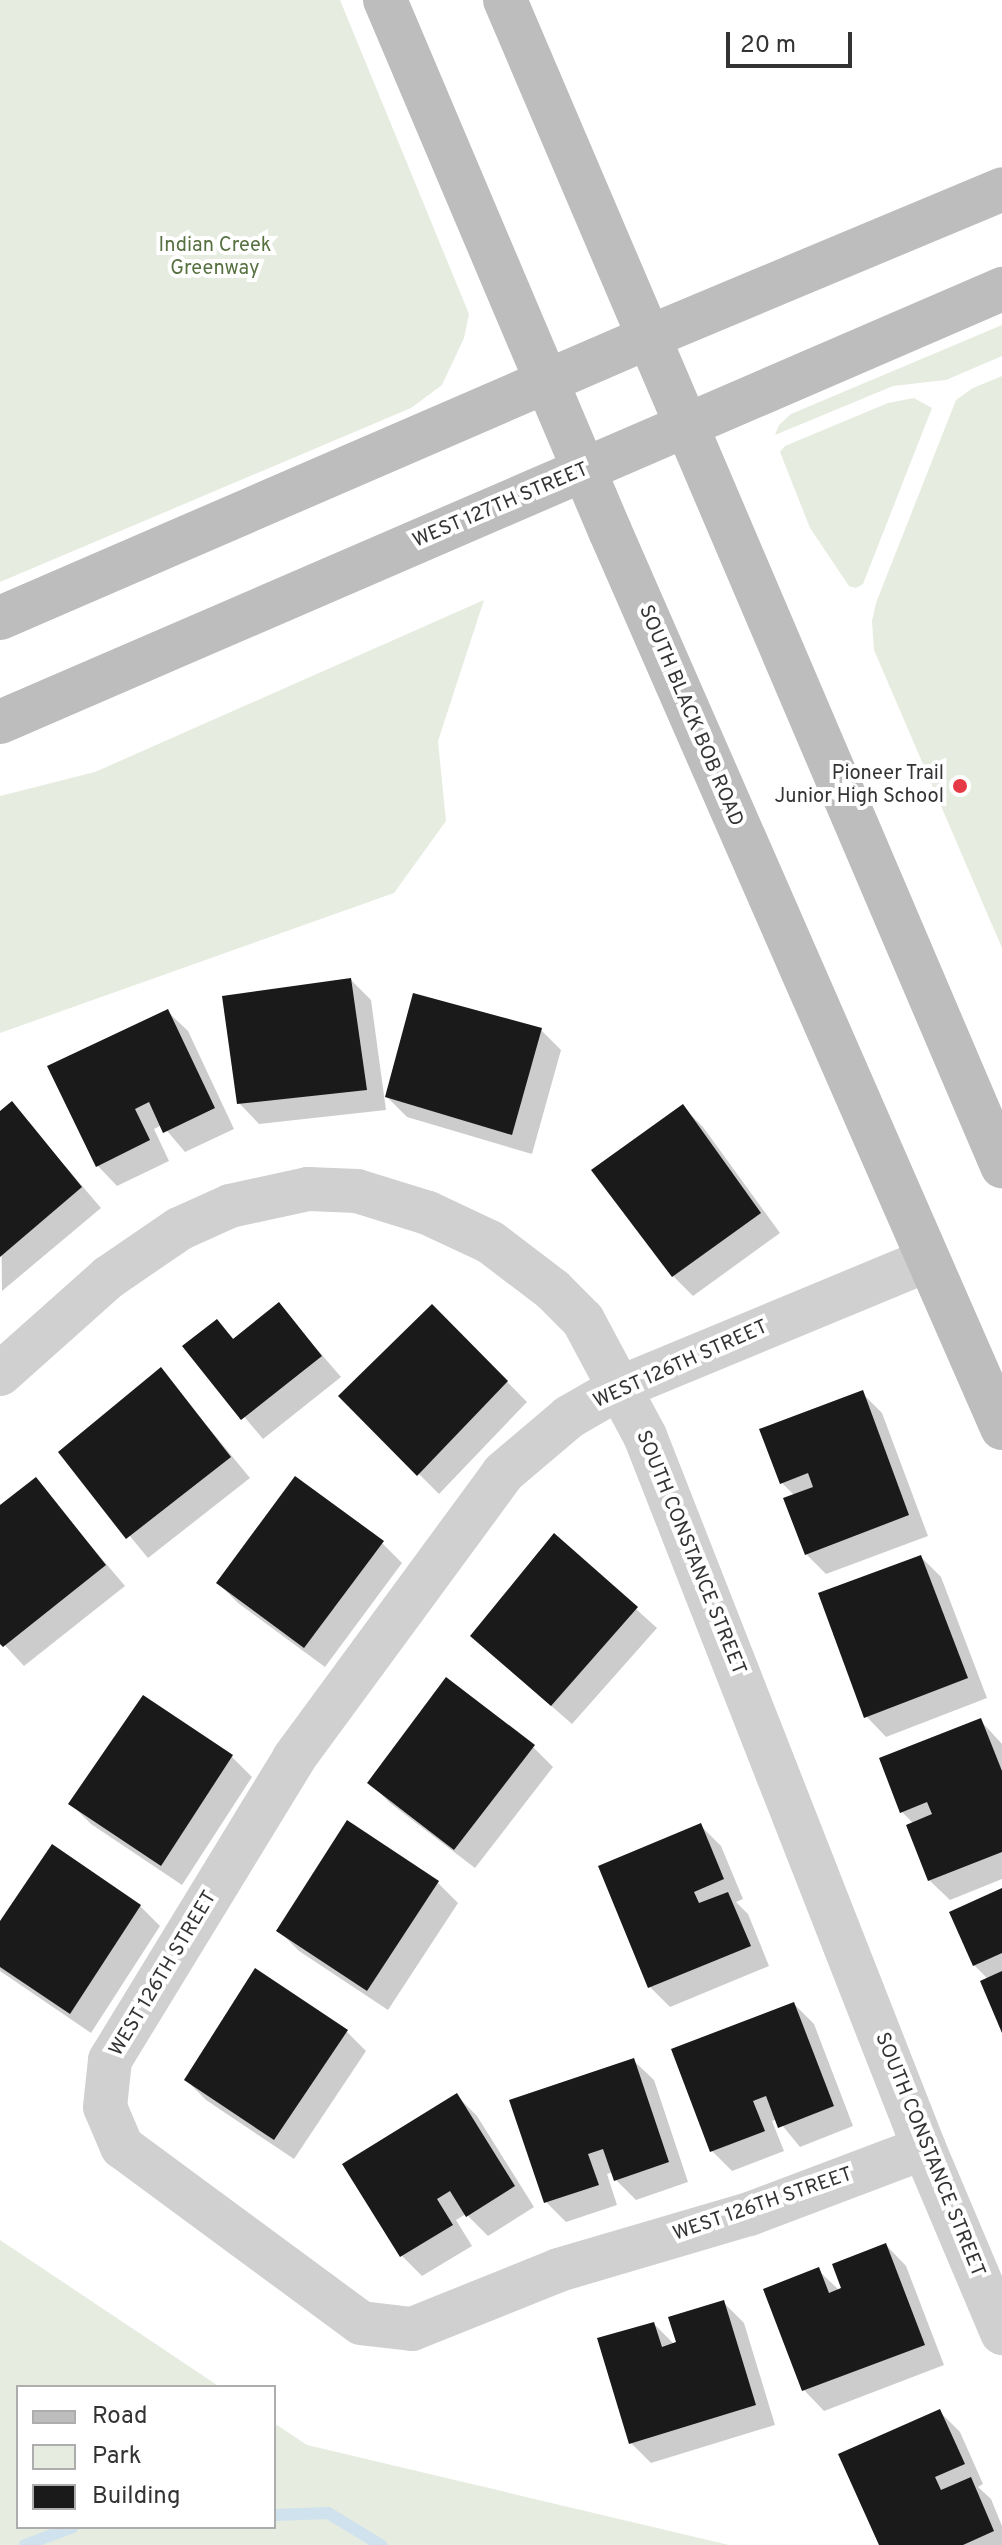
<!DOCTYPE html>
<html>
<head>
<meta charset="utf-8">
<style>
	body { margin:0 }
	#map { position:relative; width:1002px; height:2545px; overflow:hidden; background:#fff; font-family:Overpass,sans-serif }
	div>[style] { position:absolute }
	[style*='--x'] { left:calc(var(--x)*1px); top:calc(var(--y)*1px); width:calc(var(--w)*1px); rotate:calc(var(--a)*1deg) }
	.green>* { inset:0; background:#e6ecdf }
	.shadow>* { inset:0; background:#0003 }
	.stream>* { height:12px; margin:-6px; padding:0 6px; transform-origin:6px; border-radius:6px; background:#cfe2ee }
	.building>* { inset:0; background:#1a1a1a }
	.street>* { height:44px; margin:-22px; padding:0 22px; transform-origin:22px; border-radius:22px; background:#d0d0d0 }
	.secondary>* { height:44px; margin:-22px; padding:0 22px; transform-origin:22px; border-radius:22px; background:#bdbdbd }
	.dots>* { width:22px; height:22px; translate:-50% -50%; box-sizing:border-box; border:4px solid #fff; border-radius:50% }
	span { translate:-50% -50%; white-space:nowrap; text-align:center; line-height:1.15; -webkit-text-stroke:8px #fff; paint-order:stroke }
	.park-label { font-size:20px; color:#56703f }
	.street-label { font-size:20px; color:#333 }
	.poi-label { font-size:20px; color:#333 }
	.right { translate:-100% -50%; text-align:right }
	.legend { position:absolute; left:16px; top:2385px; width:260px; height:144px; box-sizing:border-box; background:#fff; border:2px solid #adadad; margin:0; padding:10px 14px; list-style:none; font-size:24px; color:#333 }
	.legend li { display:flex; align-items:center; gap:16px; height:40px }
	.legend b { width:40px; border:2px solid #adadad }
	.scale { position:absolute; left:726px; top:32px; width:126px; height:36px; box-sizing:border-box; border:4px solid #333; border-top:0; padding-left:10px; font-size:24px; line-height:28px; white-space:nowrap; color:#333; -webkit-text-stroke:6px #fff; paint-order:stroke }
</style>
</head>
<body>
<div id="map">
	<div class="green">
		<div style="clip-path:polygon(0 0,340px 0,469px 314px,464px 338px,442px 385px,411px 408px,0 582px)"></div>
		<div style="clip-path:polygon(1002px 325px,1002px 356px,946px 380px,893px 386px,775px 435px,779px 425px,791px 414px)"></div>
		<div style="clip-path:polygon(1002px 376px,1002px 948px,874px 650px,872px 621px,876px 603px,956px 400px,973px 388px)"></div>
		<div style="clip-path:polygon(914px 398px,932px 408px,863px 584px,856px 588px,849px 586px,810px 528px,780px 452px,785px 446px,888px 403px)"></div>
		<div style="clip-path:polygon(484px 600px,438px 741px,446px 821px,394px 893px,0 1033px,0 796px,95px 772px)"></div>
		<div style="clip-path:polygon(0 2240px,220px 2387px,18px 2387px,18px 2527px,274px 2527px,274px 2423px,307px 2445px,729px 2545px,0 2545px)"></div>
	</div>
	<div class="shadow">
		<div style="clip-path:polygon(351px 980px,371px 1000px,386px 1110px,259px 1124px,239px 1103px)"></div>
		<div style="clip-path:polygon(167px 1011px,188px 1031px,234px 1129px,185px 1152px,162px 1125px,154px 1129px,169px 1161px,117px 1186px,97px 1165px)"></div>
		<div style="clip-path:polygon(541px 1030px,561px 1050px,532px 1154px,407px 1117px,387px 1097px)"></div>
		<div style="clip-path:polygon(12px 1104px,101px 1208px,2px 1291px,0 1114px)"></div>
		<div style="clip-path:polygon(683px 1107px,703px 1127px,780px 1233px,693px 1296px,673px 1276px)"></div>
		<div style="clip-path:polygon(279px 1305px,341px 1377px,263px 1439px,185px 1346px,217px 1322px,235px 1340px)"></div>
		<div style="clip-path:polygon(432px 1306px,527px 1402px,439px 1494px,341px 1396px)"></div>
		<div style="clip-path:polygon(161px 1370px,250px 1478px,148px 1558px,61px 1453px)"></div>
		<div style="clip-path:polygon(862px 1393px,882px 1413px,928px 1536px,826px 1574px,806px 1554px,795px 1496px,782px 1483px)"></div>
		<div style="clip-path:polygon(35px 1480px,125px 1586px,24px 1666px,0 1640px,0 1508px)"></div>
		<div style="clip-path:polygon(555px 1536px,657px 1628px,572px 1724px,493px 1655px,515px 1588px,512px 1585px)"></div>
		<div style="clip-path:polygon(382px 1543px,402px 1563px,325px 1667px,238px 1603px,218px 1583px)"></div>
		<div style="clip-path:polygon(921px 1557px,941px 1577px,987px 1698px,886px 1737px,866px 1716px)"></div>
		<div style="clip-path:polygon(143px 1697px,232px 1757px,252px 1777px,182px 1885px,91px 1824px,71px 1804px)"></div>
		<div style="clip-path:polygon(980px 1720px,1002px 1744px,1002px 1879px,950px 1900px,929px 1880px,914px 1824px,902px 1812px)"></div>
		<div style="clip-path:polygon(533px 1747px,553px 1767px,475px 1868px,390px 1803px,370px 1783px)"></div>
		<div style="clip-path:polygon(347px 1823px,438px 1883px,458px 1903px,388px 2010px,299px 1951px,279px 1931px)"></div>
		<div style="clip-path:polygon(701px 1826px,721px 1846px,743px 1899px,736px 1902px,748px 1914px,769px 1966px,670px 2007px,650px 1987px)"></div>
		<div style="clip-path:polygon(1002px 1891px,1002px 2028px,988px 1979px,974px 1965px)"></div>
		<div style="clip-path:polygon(140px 1906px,160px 1926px,91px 2033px,0 1971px,0 1925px)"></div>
		<div style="clip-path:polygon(794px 2004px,814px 2024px,853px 2126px,800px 2147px,777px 2119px,772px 2121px,784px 2151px,732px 2171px,712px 2151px)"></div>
		<div style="clip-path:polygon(346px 2031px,366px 2051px,294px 2159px,206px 2100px,186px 2080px)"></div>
		<div style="clip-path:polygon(633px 2060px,654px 2080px,688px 2182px,636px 2200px,616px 2180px,613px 2172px,607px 2174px,617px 2205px,566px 2222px,546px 2202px)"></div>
		<div style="clip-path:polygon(457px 2096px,477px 2116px,534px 2207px,488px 2236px,466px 2214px,456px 2220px,472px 2246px,422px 2276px,402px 2256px,345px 2164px)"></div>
		<div style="clip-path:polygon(886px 2245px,906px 2266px,944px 2365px,824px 2411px,804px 2390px,766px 2290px,818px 2270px,840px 2291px)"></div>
		<div style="clip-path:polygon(724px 2303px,744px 2323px,775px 2425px,651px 2463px,631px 2443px,654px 2324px,675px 2345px)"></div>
		<div style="clip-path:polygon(940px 2412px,960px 2432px,983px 2484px,978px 2487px,991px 2499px,1002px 2526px,1002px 2545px,881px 2545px)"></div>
	</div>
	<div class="stream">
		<div style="--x:274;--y:2515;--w:54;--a:-2.1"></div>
		<div style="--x:328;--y:2513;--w:62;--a:31.1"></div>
		<div style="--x:25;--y:2545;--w:51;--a:-20.6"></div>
	</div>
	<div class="building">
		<div style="clip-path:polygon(351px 978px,367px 1090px,237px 1104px,222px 996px)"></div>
		<div style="clip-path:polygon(413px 993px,542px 1028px,512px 1135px,385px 1097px)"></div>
		<div style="clip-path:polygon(168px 1009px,215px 1108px,163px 1133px,149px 1102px,135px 1109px,150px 1140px,96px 1167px,47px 1066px)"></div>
		<div style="clip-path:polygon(12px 1101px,82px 1187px,0 1257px,0 1111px)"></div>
		<div style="clip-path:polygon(683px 1104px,761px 1213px,672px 1277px,591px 1170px)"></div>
		<div style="clip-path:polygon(279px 1302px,322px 1356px,241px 1420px,182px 1346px,217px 1319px,233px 1339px)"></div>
		<div style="clip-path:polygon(432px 1304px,508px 1381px,417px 1476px,338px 1396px)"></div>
		<div style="clip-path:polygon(161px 1367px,231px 1457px,126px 1539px,58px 1452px)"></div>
		<div style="clip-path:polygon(863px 1390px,909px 1515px,805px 1555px,783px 1498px,813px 1487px,808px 1473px,780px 1484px,759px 1429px)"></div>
		<div style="clip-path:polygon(295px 1476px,384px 1541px,304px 1648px,216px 1583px)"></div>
		<div style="clip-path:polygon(36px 1477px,106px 1565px,3px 1647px,0 1644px,0 1505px)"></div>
		<div style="clip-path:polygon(554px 1533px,638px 1607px,551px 1706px,470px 1636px)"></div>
		<div style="clip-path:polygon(921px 1555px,968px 1678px,864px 1718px,818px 1593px)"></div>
		<div style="clip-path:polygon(446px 1677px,535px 1745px,454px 1850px,367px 1783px)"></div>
		<div style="clip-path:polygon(143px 1695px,233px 1755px,161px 1866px,68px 1804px)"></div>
		<div style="clip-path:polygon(981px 1718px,1002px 1771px,1002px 1852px,928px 1881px,906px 1825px,932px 1814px,927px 1802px,900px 1813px,879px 1758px)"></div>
		<div style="clip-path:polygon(347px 1820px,439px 1881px,367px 1991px,276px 1931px)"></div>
		<div style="clip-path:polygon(701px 1823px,724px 1879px,694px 1892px,699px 1903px,728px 1892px,751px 1946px,648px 1988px,598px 1866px)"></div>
		<div style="clip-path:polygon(52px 1844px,141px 1905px,70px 2014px,0 1967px,0 1921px)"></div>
		<div style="clip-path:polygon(1002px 1888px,1002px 1953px,973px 1966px,949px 1912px)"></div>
		<div style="clip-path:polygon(255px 1968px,348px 2030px,274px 2140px,184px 2080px)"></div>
		<div style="clip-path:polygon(1002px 1971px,1002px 2033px,980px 1981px)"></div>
		<div style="clip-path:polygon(794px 2002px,834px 2106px,778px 2128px,766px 2096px,753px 2101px,765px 2131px,710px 2152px,671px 2049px)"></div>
		<div style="clip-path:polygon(634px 2058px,669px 2162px,614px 2181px,603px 2149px,588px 2154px,599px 2185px,544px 2203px,509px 2100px)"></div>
		<div style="clip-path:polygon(457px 2093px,515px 2186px,466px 2217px,450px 2191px,437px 2199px,453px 2225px,400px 2257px,342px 2164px)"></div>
		<div style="clip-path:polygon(886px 2243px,925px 2345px,802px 2391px,763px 2289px,819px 2267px,829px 2293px,841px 2288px,832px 2264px)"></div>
		<div style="clip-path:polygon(724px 2300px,756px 2405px,629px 2444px,597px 2338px,654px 2322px,662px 2347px,676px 2342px,668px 2317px)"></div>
		<div style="clip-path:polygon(940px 2409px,965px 2464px,935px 2477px,941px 2490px,971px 2477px,994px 2531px,963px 2545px,879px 2545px,838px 2454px)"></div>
	</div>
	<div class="street">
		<div style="--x:0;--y:1374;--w:146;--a:-41.7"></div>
		<div style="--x:109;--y:1277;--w:85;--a:-34.4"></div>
		<div style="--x:179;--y:1229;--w:56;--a:-24.3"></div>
		<div style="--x:230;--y:1206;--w:80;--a:-12.3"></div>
		<div style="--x:308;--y:1189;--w:49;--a:2.3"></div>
		<div style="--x:357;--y:1191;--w:74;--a:17.2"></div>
		<div style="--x:428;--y:1213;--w:68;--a:25.1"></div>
		<div style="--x:490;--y:1242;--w:79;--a:37.3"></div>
		<div style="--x:553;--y:1290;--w:42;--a:45"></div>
		<div style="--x:583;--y:1320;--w:132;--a:61.9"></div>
		<div style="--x:645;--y:1436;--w:765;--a:68.6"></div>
		<div style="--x:924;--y:2148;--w:201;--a:67.1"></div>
		<div style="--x:924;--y:2148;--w:187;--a:159.3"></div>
		<div style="--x:749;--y:2214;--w:198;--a:163.6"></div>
		<div style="--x:559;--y:2270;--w:158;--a:158.1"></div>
		<div style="--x:412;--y:2329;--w:51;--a:-173.3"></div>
		<div style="--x:361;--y:2323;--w:297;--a:-143.6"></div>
		<div style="--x:122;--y:2147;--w:43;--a:-113"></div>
		<div style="--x:105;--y:2107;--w:47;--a:-83.9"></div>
		<div style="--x:110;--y:2060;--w:354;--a:-58.6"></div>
		<div style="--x:294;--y:1758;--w:353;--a:-53.7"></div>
		<div style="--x:503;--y:1473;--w:87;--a:-40.3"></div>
		<div style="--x:569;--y:1417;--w:58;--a:-30.1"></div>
		<div style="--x:619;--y:1388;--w:332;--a:-22.5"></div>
	</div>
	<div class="secondary">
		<div style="--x:385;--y:0;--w:577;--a:67.04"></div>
		<div style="--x:610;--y:531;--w:979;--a:66.39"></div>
		<div style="--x:505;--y:0;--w:1268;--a:66.91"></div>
		<div style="--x:0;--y:618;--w:707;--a:-23.41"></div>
		<div style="--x:649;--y:337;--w:383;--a:-22.7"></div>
		<div style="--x:0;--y:722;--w:1092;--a:-23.37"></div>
	</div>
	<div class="dots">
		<div style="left:960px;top:786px;background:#e63946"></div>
	</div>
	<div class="park-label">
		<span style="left:215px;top:258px">Indian Creek<br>Greenway</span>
	</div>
	<div class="street-label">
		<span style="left:501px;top:506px;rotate:-23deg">WEST 127TH STREET</span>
		<span style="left:690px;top:716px;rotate:67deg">SOUTH BLACK BOB ROAD</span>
		<span style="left:681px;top:1365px;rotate:-24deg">WEST 126TH STREET</span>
		<span style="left:690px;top:1553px;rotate:68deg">SOUTH CONSTANCE STREET</span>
		<span style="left:164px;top:1974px;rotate:-59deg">WEST 126TH STREET</span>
		<span style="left:929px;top:2155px;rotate:68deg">SOUTH CONSTANCE STREET</span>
		<span style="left:763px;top:2205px;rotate:-19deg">WEST 126TH STREET</span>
	</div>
	<div class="poi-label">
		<span class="right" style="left:944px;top:786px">Pioneer Trail<br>Junior High School</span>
	</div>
	<ul class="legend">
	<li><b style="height:10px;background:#bdbdbd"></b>Road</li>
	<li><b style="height:22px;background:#e6ecdf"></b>Park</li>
	<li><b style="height:22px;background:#1a1a1a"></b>Building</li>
	</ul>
	<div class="scale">20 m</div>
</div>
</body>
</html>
